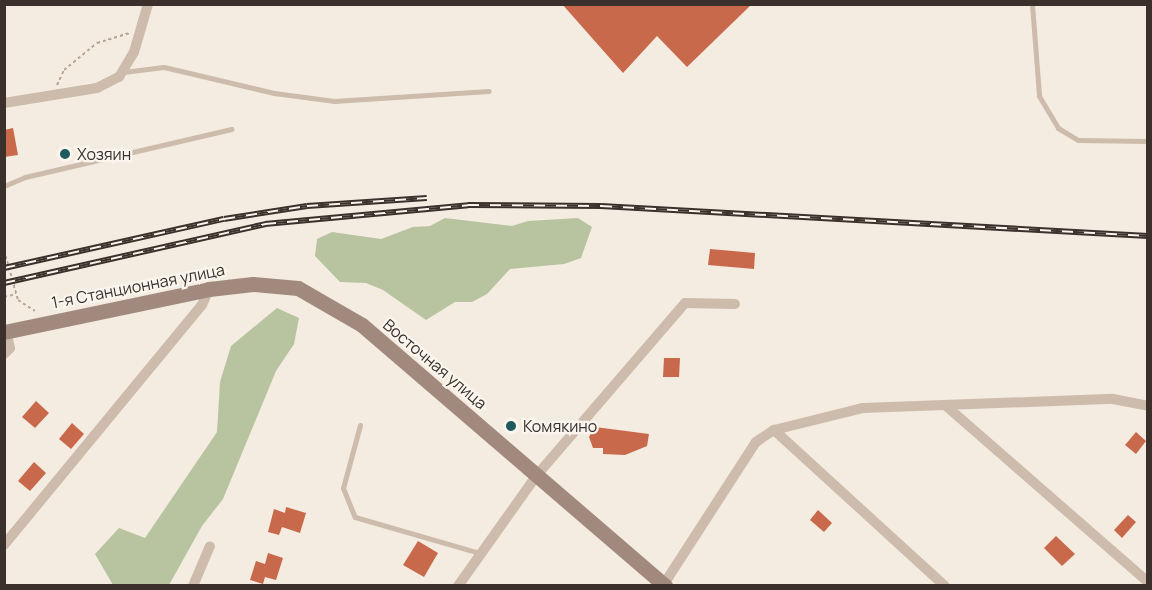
<!DOCTYPE html>
<html>
<head>
<meta charset="utf-8">
<style>
	body { margin:0 }
	#map { position:relative; width:1152px; height:590px; overflow:hidden; background:#f4ebe1; font-family:Manrope,sans-serif }
	div>[style] { position:absolute }
	[style*='--x'] { left:calc(var(--x)*1px); top:calc(var(--y)*1px); width:calc(var(--w)*1px); rotate:calc(var(--a)*1deg) }
	.green>* { inset:0; background:#b8c4a0 }
	.building>* { inset:0; background:#c8694b }
	.path>* { height:2px; margin-top:-1px; transform-origin:0; background:repeating-linear-gradient(90deg,#b9a596 0 3px,transparent 0 6px) }
	.lane>* { height:5px; margin:-2.5px; padding:0 2.5px; transform-origin:2.5px; border-radius:2.5px; background:#cdbbac }
	.street>* { height:10px; margin:-5px; padding:0 5px; transform-origin:5px; border-radius:5px; background:#cdbbac }
	.secondary>* { height:15px; margin:-7.5px; padding:0 7.5px; transform-origin:7.5px; border-radius:7.5px; background:#a18a7d }
	.rail>* { height:6px; margin-top:-3px; transform-origin:0; background:repeating-linear-gradient(90deg,#fbf5ee 0 11px,#3b302b 0 22px); box-sizing:border-box; border-block:2px solid #3b302b }
	.dots>* { width:16px; height:16px; translate:-50% -50%; box-sizing:border-box; border:3px solid #fbf5ee; border-radius:50% }
	span { translate:-50% -50%; white-space:nowrap; text-align:center; line-height:1.15; -webkit-text-stroke:4.5px #fbf5ee; paint-order:stroke }
	.poi-label { font-size:16px; color:#3b302b }
	.left { translate:0 -50%; text-align:left }
	.street-label { font-size:16px; color:#3b302b }
	.frame { position:absolute; inset:0; border:6px solid #3b302b; pointer-events:none }
</style>
</head>
<body>
<div id="map">
	<div class="green">
		<div style="clip-path:polygon(445px 218px,512px 226px,528px 221px,578px 218px,592px 227px,581px 258px,564px 264px,510px 269px,487px 294px,472px 302px,455px 302px,426px 320px,383px 290px,366px 283px,340px 282px,315px 256px,317px 239px,332px 232px,381px 239px,413px 227px,430px 226px)"></div>
		<div style="clip-path:polygon(277px 308px,299px 318px,294px 344px,276px 371px,223px 499px,202px 526px,169px 585px,113px 585px,95px 554px,119px 528px,145px 538px,217px 432px,220px 382px,231px 346px)"></div>
	</div>
	<div class="building">
		<div style="clip-path:polygon(562px 4px,752px 4px,687px 67px,657px 36px,623px 73px)"></div>
		<div style="clip-path:polygon(13px 128px,18px 155px,4px 157px,4px 130px)"></div>
		<div style="clip-path:polygon(710px 249px,755px 253px,754px 269px,708px 265px)"></div>
		<div style="clip-path:polygon(664px 358px,680px 358px,679px 377px,663px 377px)"></div>
		<div style="clip-path:polygon(36px 401px,49px 413px,35px 428px,22px 417px)"></div>
		<div style="clip-path:polygon(72px 423px,84px 434px,71px 449px,59px 439px)"></div>
		<div style="clip-path:polygon(595px 427px,649px 434px,647px 446px,625px 455px,603px 454px,603px 448px,593px 448px,589px 437px)"></div>
		<div style="clip-path:polygon(1136px 432px,1146px 441px,1136px 454px,1125px 445px)"></div>
		<div style="clip-path:polygon(34px 462px,46px 473px,30px 491px,18px 481px)"></div>
		<div style="clip-path:polygon(286px 507px,306px 513px,300px 533px,282px 527px,279px 535px,268px 532px,274px 509px,285px 513px)"></div>
		<div style="clip-path:polygon(818px 510px,832px 523px,824px 532px,810px 520px)"></div>
		<div style="clip-path:polygon(1128px 515px,1136px 522px,1122px 538px,1114px 530px)"></div>
		<div style="clip-path:polygon(1056px 536px,1075px 554px,1062px 566px,1044px 548px)"></div>
		<div style="clip-path:polygon(418px 541px,438px 553px,424px 577px,403px 565px)"></div>
		<div style="clip-path:polygon(268px 553px,283px 558px,276px 580px,265px 577px,263px 584px,250px 580px,256px 561px,265px 564px)"></div>
	</div>
	<div class="path">
		<div style="--x:57;--y:85;--w:17;--a:-65"></div>
		<div style="--x:64;--y:70;--w:43;--a:-39.3"></div>
		<div style="--x:97;--y:43;--w:34;--a:-17"></div>
		<div style="--x:4;--y:250;--w:52;--a:74.4"></div>
		<div style="--x:18;--y:300;--w:20;--a:33"></div>
		<div style="--x:4;--y:297;--w:12;--a:-14"></div>
	</div>
	<div class="lane">
		<div style="--x:1032;--y:4;--w:92;--a:85.6"></div>
		<div style="--x:1039;--y:96;--w:37;--a:59"></div>
		<div style="--x:1058;--y:128;--w:23;--a:31"></div>
		<div style="--x:1078;--y:140;--w:70;--a:0.8"></div>
		<div style="--x:123;--y:72;--w:41;--a:-7"></div>
		<div style="--x:164;--y:67;--w:113;--a:13.3"></div>
		<div style="--x:274;--y:93;--w:61;--a:7.6"></div>
		<div style="--x:334;--y:101;--w:155;--a:-3.7"></div>
		<div style="--x:4;--y:186;--w:23;--a:-23"></div>
		<div style="--x:25;--y:177;--w:212;--a:-13.1"></div>
		<div style="--x:360;--y:425;--w:65;--a:105.1"></div>
		<div style="--x:343;--y:488;--w:31;--a:68"></div>
		<div style="--x:355;--y:517;--w:130;--a:16.1"></div>
	</div>
	<div class="street">
		<div style="--x:4;--y:103;--w:94;--a:-9.2"></div>
		<div style="--x:97;--y:88;--w:25;--a:-27"></div>
		<div style="--x:119;--y:77;--w:29;--a:-59"></div>
		<div style="--x:134;--y:52;--w:50;--a:-73.7"></div>
		<div style="--x:4;--y:354;--w:8;--a:-45"></div>
		<div style="--x:10;--y:348;--w:17;--a:-103"></div>
		<div style="--x:945;--y:405;--w:269;--a:41.1"></div>
		<div style="--x:774;--y:430;--w:231;--a:42.4"></div>
		<div style="--x:4;--y:545;--w:311;--a:-50.5"></div>
		<div style="--x:202;--y:305;--w:17;--a:-66"></div>
		<div style="--x:664;--y:584;--w:169;--a:-57.1"></div>
		<div style="--x:756;--y:442;--w:22;--a:-34"></div>
		<div style="--x:774;--y:430;--w:92;--a:-13.9"></div>
		<div style="--x:863;--y:408;--w:250;--a:-2.1"></div>
		<div style="--x:1113;--y:399;--w:36;--a:11"></div>
		<div style="--x:193;--y:586;--w:43;--a:-67"></div>
		<div style="--x:458;--y:586;--w:136;--a:-54.6"></div>
		<div style="--x:537;--y:475;--w:227;--a:-49.3"></div>
		<div style="--x:685;--y:303;--w:50;--a:1.1"></div>
	</div>
	<div class="secondary">
		<div style="--x:4;--y:332;--w:209;--a:-11.8"></div>
		<div style="--x:209;--y:289;--w:44;--a:-6.5"></div>
		<div style="--x:253;--y:284;--w:45;--a:5.1"></div>
		<div style="--x:298;--y:288;--w:74;--a:30"></div>
		<div style="--x:362;--y:325;--w:400;--a:40.7"></div>
	</div>
	<div class="rail">
		<div style="--x:4;--y:268;--w:225;--a:-12.6"></div>
		<div style="--x:224;--y:219;--w:84;--a:-8.9"></div>
		<div style="--x:307;--y:206;--w:120;--a:-3.8"></div>
		<div style="--x:4;--y:283;--w:268;--a:-12.7"></div>
		<div style="--x:265;--y:224;--w:204;--a:-5.3"></div>
		<div style="--x:468;--y:205;--w:133;--a:0.4"></div>
		<div style="--x:601;--y:206;--w:548;--a:3.14"></div>
	</div>
	<div class="dots">
		<div style="left:65px;top:154px;background:#1f5a5e"></div>
		<div style="left:511px;top:426px;background:#1f5a5e"></div>
	</div>
	<div class="poi-label">
		<span class="left" style="left:77px;top:154px">Хозяин</span>
		<span class="left" style="left:523px;top:426px">Комякино</span>
	</div>
	<div class="street-label">
		<span style="left:138px;top:286px;rotate:-11deg">1-я Станционная улица</span>
		<span style="left:435px;top:364px;rotate:40deg">Восточная улица</span>
	</div>
	<div class="frame"></div>
</div>
</body>
</html>
